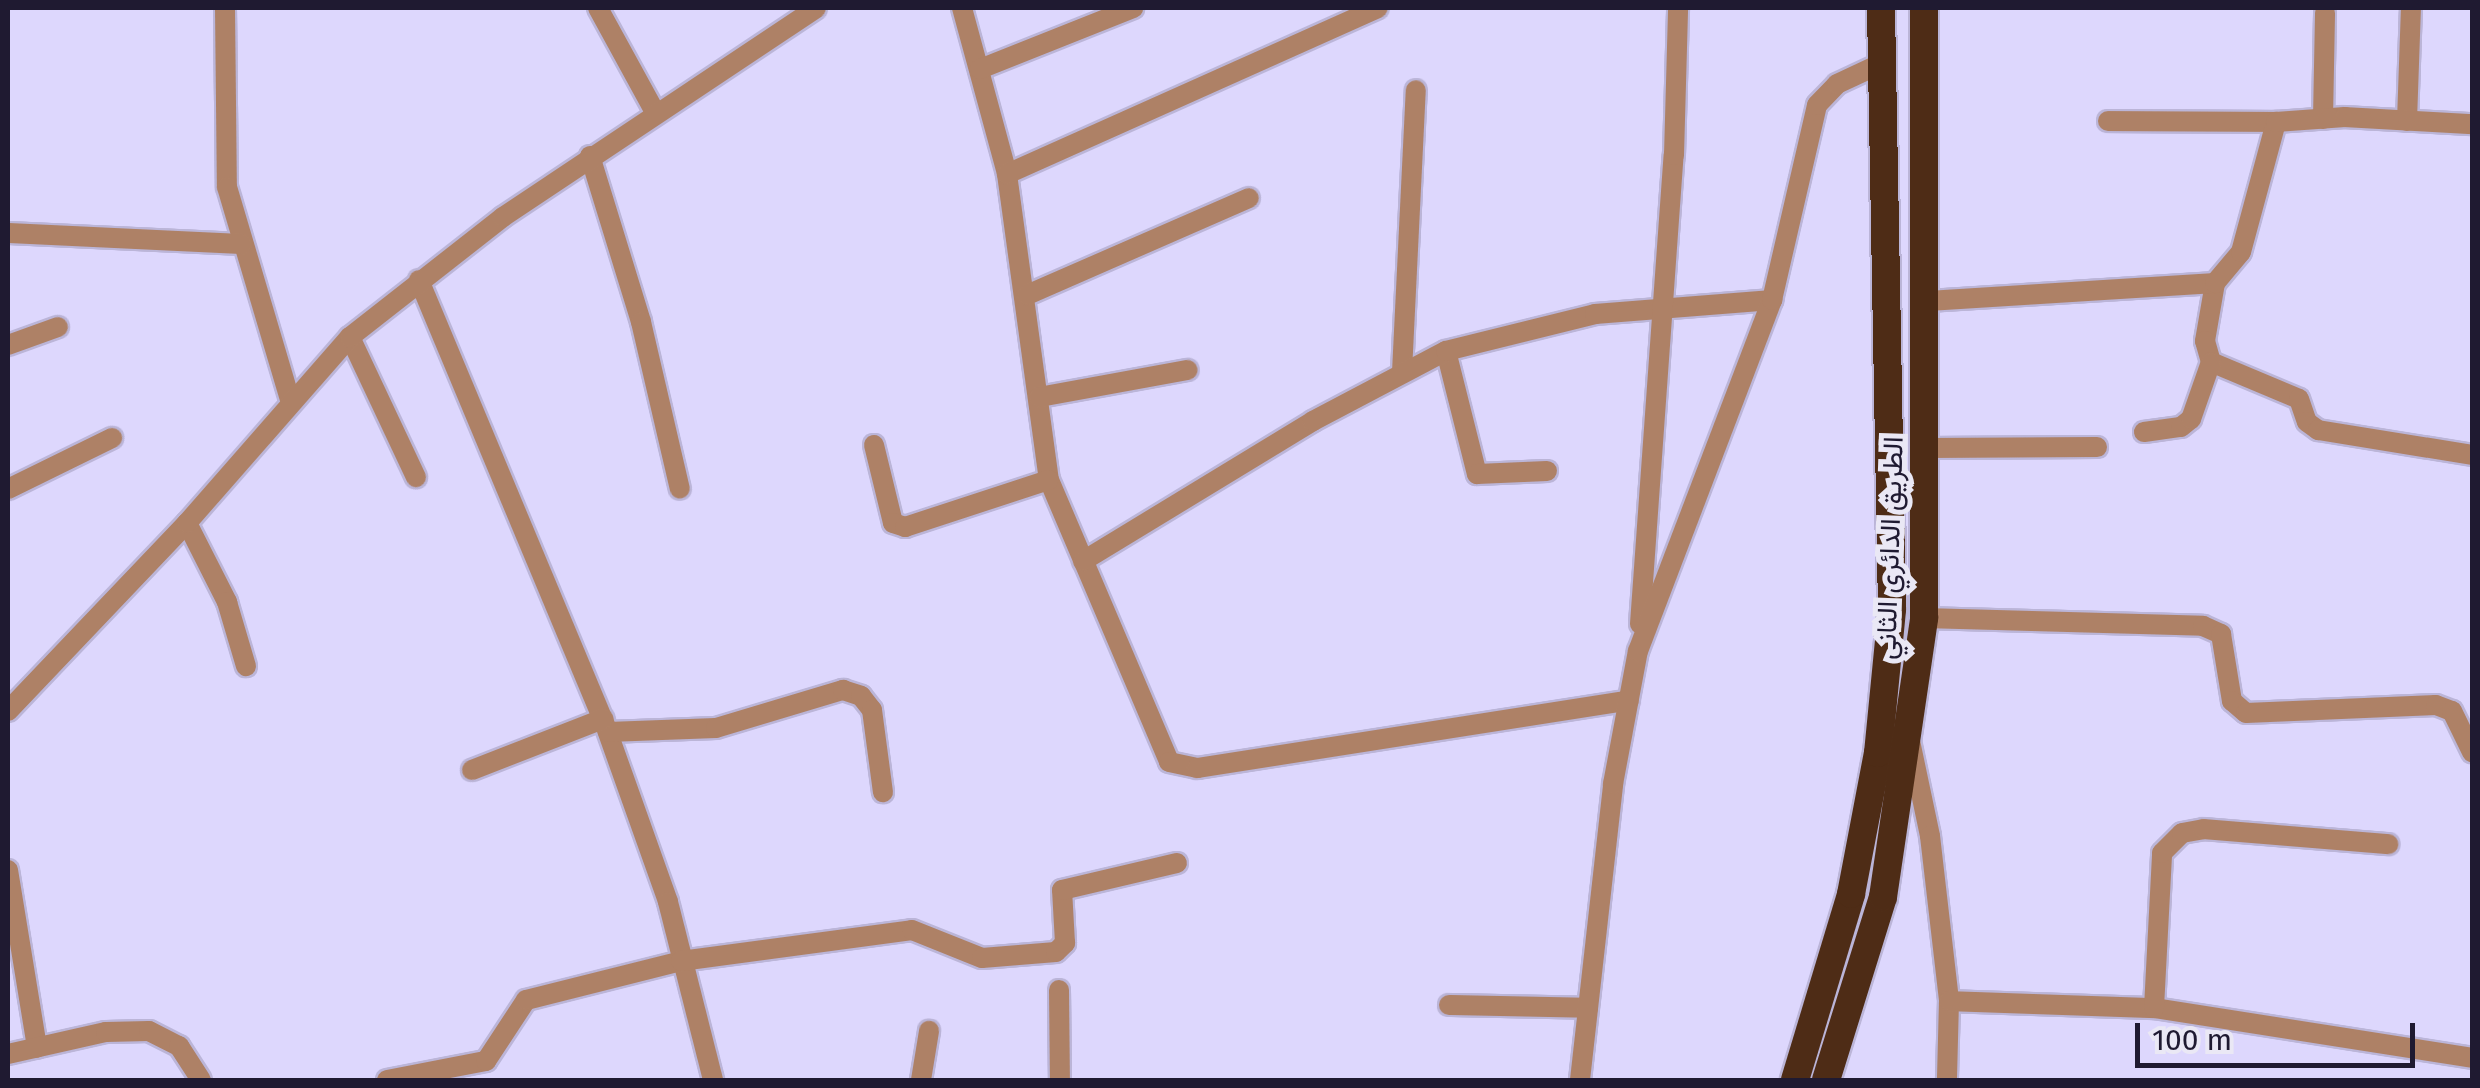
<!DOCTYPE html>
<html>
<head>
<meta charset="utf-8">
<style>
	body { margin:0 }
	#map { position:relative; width:2480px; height:1088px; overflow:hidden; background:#ddd7fd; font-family:"Fira Sans",Vazirmatn,sans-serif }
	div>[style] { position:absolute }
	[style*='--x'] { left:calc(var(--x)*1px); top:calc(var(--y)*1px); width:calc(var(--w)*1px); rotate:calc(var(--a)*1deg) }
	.roads { filter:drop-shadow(2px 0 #bbb5d8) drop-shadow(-2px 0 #bbb5d8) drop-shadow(0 2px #bbb5d8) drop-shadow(0 -2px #bbb5d8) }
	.minor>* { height:20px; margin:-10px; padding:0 10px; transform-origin:10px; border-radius:10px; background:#ae8166 }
	.highway>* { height:28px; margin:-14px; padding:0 14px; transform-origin:14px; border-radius:14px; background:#4e2c16 }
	span { translate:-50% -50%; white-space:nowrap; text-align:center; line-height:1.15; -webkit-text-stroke:10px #eae8f5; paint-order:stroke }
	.street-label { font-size:28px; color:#1f1a31 }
	.frame { position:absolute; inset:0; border:10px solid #1f1a31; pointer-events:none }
	.scale { position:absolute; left:2135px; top:1023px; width:280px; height:45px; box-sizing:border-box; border:5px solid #1f1a31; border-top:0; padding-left:12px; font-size:30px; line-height:35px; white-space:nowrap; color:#1f1a31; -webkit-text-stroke:8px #eae8f5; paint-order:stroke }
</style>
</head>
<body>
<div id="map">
	<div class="roads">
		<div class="minor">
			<div style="--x:225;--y:8;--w:179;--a:89.4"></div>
			<div style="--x:227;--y:187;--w:222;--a:73.5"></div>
			<div style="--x:598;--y:8;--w:119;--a:61.3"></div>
			<div style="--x:962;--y:8;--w:172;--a:74.8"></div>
			<div style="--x:1007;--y:174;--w:309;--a:82.2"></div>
			<div style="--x:1049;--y:480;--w:306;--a:66.9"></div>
			<div style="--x:1169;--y:762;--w:29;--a:12"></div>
			<div style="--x:1197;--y:768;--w:437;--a:-8.9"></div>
			<div style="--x:980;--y:69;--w:165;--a:-21.7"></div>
			<div style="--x:2323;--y:119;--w:106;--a:-88.9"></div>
			<div style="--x:2108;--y:121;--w:168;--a:0.3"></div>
			<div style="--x:2407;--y:121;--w:113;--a:-88"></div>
			<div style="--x:590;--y:156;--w:174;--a:72.9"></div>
			<div style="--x:641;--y:322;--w:171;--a:76.9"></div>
			<div style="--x:1007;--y:174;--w:406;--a:-24.1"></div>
			<div style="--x:8;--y:233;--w:234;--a:2.7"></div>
			<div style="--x:419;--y:280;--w:476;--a:67.3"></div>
			<div style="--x:603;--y:719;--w:194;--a:70.4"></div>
			<div style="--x:668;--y:902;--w:184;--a:75.8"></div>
			<div style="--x:2215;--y:283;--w:59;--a:99.8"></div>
			<div style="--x:2205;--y:341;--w:22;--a:74"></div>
			<div style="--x:2211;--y:362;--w:95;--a:22.8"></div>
			<div style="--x:2299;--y:399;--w:24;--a:71"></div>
			<div style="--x:2307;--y:422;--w:14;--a:36"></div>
			<div style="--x:2318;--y:430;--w:156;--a:9.2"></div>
			<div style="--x:1027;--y:295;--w:242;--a:-23.6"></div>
			<div style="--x:1928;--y:301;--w:288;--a:-3.6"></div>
			<div style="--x:2215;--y:283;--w:40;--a:-50"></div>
			<div style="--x:2241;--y:252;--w:135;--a:-74.9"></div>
			<div style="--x:2276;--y:122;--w:69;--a:-4.1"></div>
			<div style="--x:2345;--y:117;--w:127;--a:3.2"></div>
			<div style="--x:350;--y:337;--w:155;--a:64.8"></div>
			<div style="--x:8;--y:345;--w:53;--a:-19.8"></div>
			<div style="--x:1446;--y:351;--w:127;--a:75.9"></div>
			<div style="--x:1477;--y:474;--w:70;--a:-2.5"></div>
			<div style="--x:1402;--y:372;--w:282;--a:-87.2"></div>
			<div style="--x:1039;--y:397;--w:151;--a:-10.3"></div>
			<div style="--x:2144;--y:432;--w:37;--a:-8"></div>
			<div style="--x:2181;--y:427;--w:13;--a:-39"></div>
			<div style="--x:2191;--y:419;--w:60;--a:-70.7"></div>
			<div style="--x:874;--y:445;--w:80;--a:76.3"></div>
			<div style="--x:893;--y:523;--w:13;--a:18"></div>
			<div style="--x:905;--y:527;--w:151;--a:-18.1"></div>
			<div style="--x:1927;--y:448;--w:170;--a:-0.3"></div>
			<div style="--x:8;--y:489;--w:116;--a:-26.1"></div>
			<div style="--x:187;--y:523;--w:89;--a:63.1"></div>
			<div style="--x:227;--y:602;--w:67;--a:73.5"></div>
			<div style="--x:1083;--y:561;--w:269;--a:-31.3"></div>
			<div style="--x:1313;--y:421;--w:150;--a:-27.8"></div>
			<div style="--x:1446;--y:351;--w:154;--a:-13.9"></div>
			<div style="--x:1595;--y:314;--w:178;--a:-4.5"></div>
			<div style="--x:1924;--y:618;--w:279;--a:1.6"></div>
			<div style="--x:2203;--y:626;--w:20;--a:24"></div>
			<div style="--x:2221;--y:634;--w:68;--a:80.7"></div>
			<div style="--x:2232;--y:701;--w:18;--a:41"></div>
			<div style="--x:2246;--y:713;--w:190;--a:-2.4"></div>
			<div style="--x:2436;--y:705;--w:17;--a:21"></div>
			<div style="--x:2452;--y:711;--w:46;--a:64"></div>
			<div style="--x:1640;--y:624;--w:470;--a:-85.9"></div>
			<div style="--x:1674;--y:155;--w:147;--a:-88.4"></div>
			<div style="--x:8;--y:711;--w:260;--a:-46.4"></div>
			<div style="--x:187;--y:523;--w:247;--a:-48.8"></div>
			<div style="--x:350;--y:337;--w:194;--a:-38.1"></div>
			<div style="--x:503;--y:217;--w:376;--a:-33.7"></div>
			<div style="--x:608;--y:732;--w:108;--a:-2.1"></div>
			<div style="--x:716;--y:728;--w:133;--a:-16.7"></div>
			<div style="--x:843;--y:690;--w:19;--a:18"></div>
			<div style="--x:861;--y:696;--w:18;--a:52"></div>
			<div style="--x:872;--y:710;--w:83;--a:82.4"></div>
			<div style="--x:1910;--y:741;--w:97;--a:78.1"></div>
			<div style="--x:1930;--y:836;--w:166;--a:83.4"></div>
			<div style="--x:1949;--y:1001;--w:79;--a:91.5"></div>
			<div style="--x:472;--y:770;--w:141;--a:-21.3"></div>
			<div style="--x:8;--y:870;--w:180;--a:80.7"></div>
			<div style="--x:1059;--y:990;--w:90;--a:89.4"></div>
			<div style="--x:1949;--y:1001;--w:205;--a:2"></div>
			<div style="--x:2154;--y:1008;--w:322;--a:8.9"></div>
			<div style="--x:1449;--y:1005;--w:139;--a:1.2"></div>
			<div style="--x:2154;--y:1008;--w:155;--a:-87"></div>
			<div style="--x:2162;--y:853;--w:28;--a:-45"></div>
			<div style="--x:2182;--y:833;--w:22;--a:-10"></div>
			<div style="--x:2204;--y:829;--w:185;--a:4.7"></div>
			<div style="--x:8;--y:1054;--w:100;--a:-12.7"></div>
			<div style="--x:106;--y:1032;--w:43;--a:-1.3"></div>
			<div style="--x:149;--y:1031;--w:34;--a:27"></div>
			<div style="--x:179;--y:1046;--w:40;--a:57.1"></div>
			<div style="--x:387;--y:1080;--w:101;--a:-10.9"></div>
			<div style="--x:486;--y:1061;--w:73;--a:-56.7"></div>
			<div style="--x:526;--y:1000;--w:160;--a:-14.1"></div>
			<div style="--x:681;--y:961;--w:233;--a:-7.6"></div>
			<div style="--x:912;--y:930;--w:75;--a:21.8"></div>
			<div style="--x:982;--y:958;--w:74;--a:-4.6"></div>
			<div style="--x:1056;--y:952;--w:13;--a:-45"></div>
			<div style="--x:1065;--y:943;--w:53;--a:-93.2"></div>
			<div style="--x:1062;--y:890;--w:118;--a:-13.2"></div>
			<div style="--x:921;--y:1080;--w:50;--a:-80.7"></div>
			<div style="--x:1580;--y:1080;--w:298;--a:-83.6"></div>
			<div style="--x:1613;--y:784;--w:135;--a:-79.4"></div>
			<div style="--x:1638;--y:651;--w:376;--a:-69.1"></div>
			<div style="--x:1772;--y:300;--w:200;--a:-77"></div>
			<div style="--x:1817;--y:105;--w:29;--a:-46"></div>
			<div style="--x:1837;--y:84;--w:50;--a:-25"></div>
		</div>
		<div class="highway">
			<div style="--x:1795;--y:1080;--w:194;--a:-73.2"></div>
			<div style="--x:1851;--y:894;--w:144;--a:-79.2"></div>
			<div style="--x:1878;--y:753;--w:145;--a:-84.4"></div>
			<div style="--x:1892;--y:609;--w:601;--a:-91.05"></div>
			<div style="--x:1826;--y:1080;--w:192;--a:-72.7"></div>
			<div style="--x:1883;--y:897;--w:282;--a:-81.6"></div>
			<div style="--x:1924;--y:618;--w:610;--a:-90"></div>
		</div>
	</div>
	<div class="street-label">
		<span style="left:1890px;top:548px;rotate:-88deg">الطريق الدائري الثاني</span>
	</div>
	<div class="frame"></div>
	<div class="scale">100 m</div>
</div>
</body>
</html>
